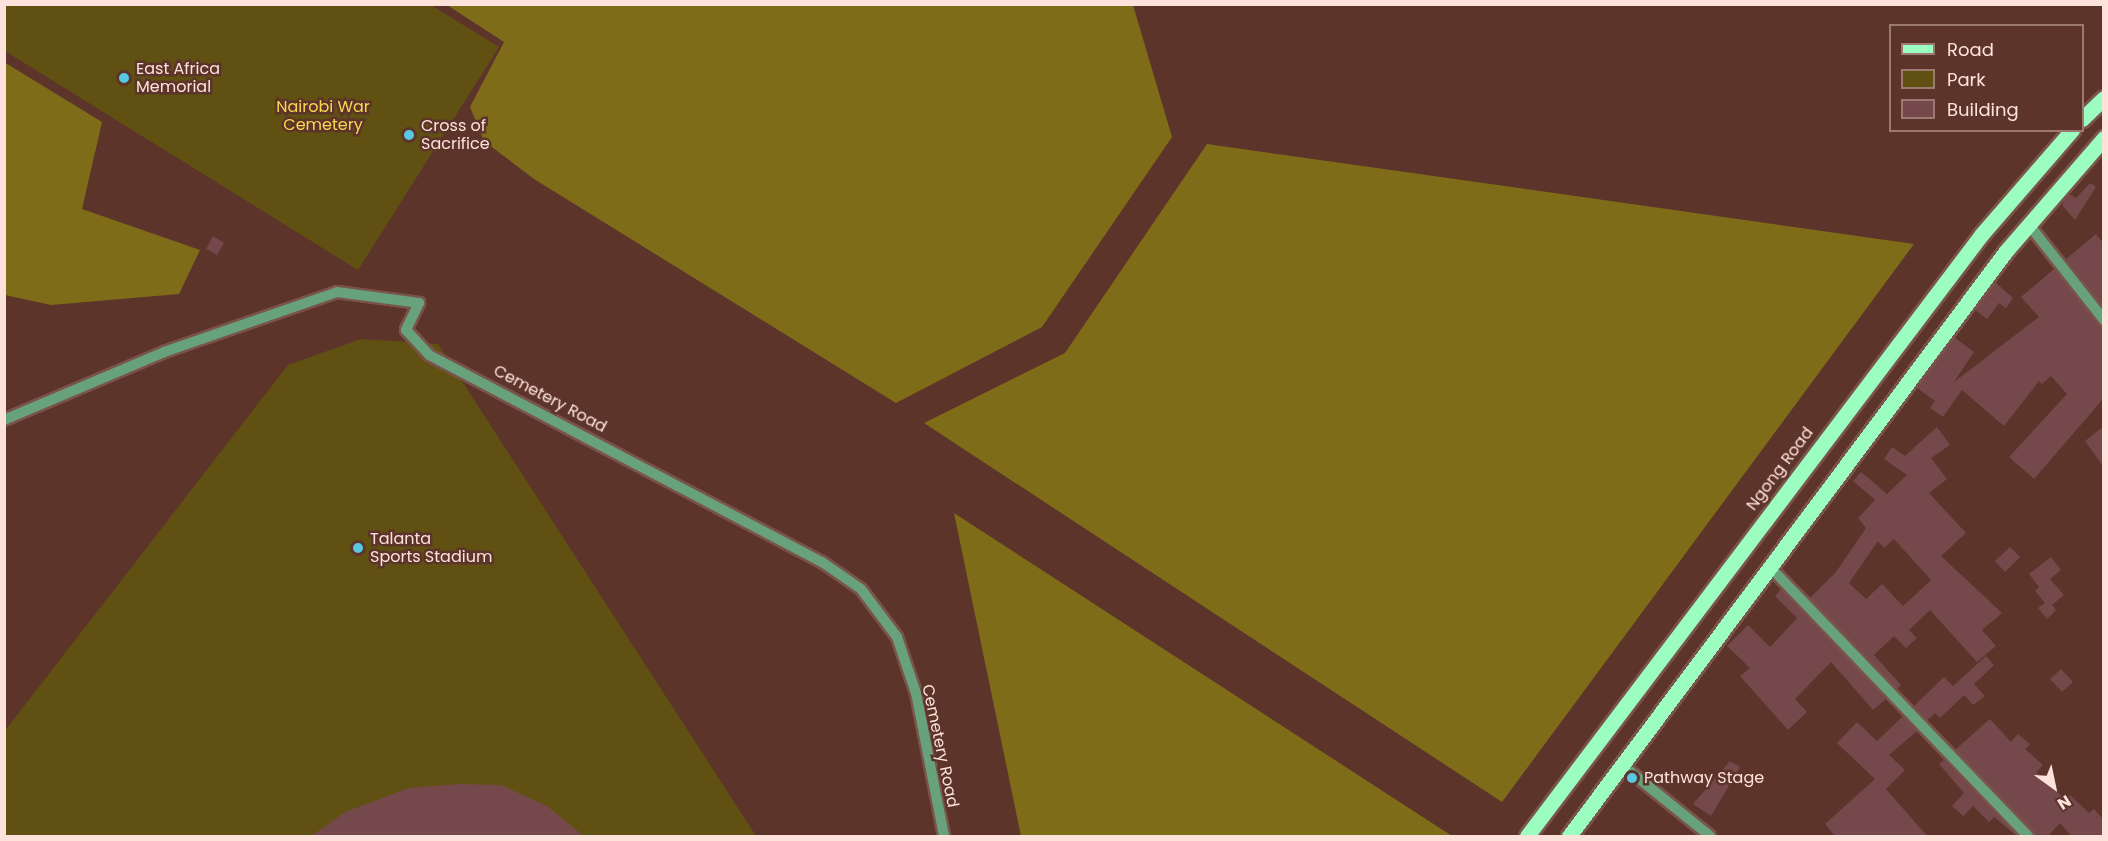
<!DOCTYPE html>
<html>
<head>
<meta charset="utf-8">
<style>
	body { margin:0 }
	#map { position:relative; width:2108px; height:841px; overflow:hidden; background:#5d342a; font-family:Poppins,sans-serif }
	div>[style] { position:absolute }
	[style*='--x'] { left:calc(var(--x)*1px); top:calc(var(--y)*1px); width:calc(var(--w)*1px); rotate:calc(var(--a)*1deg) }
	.green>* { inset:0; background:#605113 }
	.forest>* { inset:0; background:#7f6c19 }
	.building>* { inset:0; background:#75484b }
	.roads { filter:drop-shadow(2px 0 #7a534a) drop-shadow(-2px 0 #7a534a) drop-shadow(0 2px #7a534a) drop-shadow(0 -2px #7a534a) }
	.minor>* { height:10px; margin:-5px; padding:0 5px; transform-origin:5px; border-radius:5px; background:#68a27d }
	.major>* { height:15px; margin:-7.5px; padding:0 7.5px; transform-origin:7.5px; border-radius:7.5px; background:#9cfdc0 }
	.dots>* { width:16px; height:16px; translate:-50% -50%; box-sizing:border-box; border:3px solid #5d342a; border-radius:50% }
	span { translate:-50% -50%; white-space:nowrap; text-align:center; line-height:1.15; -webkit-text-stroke:5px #5d342a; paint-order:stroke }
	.poi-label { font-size:16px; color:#fde2db }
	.left { translate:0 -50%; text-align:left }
	.park-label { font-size:16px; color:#f8d74e }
	.street-label { font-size:16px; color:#fde2db }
	.frame { position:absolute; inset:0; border:6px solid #fde2db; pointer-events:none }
	.legend { position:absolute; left:1889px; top:24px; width:195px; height:108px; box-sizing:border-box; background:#5d342a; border:2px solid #9d7a71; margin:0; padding:8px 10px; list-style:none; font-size:18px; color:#fde2db }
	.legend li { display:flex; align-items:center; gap:12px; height:30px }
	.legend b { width:30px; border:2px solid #9d7a71 }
	.north { position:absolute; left:2024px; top:757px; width:60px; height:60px; -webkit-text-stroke:4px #5d342a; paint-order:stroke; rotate:147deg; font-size:16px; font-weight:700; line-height:24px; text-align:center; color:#fde2db }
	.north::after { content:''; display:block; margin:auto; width:21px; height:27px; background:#fde2db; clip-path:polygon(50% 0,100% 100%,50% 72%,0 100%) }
</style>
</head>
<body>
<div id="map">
	<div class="green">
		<div style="clip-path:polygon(4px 5px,431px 5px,499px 47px,358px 270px,5px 51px)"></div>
		<div style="clip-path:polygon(361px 339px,438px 344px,756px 836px,5px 836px,4px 732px,288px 365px)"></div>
	</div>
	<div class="forest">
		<div style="clip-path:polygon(447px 5px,1133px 5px,1172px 137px,1042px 327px,896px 403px,534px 179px,484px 141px,470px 107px,504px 42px)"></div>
		<div style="clip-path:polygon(4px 62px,102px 122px,82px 209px,200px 250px,179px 294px,51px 305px,5px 295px)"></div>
		<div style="clip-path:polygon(1207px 144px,1914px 244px,1502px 802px,924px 423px,1065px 353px)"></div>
		<div style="clip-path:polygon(954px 513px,1452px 836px,1021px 836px)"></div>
	</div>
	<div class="building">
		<div style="clip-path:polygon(2090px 183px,2096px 187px,2075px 220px,2062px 205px,2069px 194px,2076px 198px)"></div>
		<div style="clip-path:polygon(2096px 234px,2103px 243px,2103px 307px,2066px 259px)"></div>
		<div style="clip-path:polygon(213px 236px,224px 243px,217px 255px,206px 249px)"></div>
		<div style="clip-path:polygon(2054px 269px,2103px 327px,2103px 399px,2034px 479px,2009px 457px,2067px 394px,2051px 376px,2042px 384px,2039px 381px,2004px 426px,1962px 390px,1943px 417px,1930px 408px,1935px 401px,1917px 388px,1954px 337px,1974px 352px,1954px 382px,2039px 317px,2021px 297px)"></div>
		<div style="clip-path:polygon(1995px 282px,2013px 298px,2006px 308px,1999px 303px,1987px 319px,1975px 310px)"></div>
		<div style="clip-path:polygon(evenodd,1937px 427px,1950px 445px,1931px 458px,1947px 479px,1929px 493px,1966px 533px,1941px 556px,2002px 613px,1982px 630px,1996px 646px,1977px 662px,1930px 610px,1909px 630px,1917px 638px,1906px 648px,1894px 636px,1874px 655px,1901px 685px,1897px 689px,1810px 598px,1836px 572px,1866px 528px,1858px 518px,1875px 500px,1853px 481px,1861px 472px,1887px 494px,1907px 475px,1884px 459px,1892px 447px,1905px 456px,1937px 427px,1894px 539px,1931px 580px,1903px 606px,1882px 584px,1866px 599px,1849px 583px,1878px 541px,1884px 548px,1894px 539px)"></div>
		<div style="clip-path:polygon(2103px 427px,2103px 466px,2085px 441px)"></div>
		<div style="clip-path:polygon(2010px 547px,2020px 557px,2005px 572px,1995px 561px)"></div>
		<div style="clip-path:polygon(2051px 557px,2061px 570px,2050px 579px,2064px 595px,2052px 605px,2056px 610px,2047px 619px,2038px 608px,2045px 603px,2035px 591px,2039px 587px,2029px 574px)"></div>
		<div style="clip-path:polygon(1781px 589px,1886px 699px,1873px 710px,1831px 662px,1795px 699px,1807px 712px,1788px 730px,1740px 676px,1750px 668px,1727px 646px,1748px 625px,1770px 647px,1797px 618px,1775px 596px)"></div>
		<div style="clip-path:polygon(1986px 656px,1994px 665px,1974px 684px,1985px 696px,1973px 705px,1964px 695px,1940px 718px,1935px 713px,1927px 720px,1914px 706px,1944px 677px,1953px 686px)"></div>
		<div style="clip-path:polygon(2061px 669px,2073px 682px,2062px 692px,2050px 679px)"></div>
		<div style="clip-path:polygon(1903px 716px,1917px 731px,1889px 755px,1905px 770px,1886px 789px,1928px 837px,1836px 837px,1825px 824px,1875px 779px,1837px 743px,1857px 722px,1877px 741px)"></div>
		<div style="clip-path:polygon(1990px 719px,2011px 742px,2018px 734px,2030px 744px,2025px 749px,2043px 765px,2036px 772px,2066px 800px,2070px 795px,2089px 813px,2094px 809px,2103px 819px,2103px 837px,2072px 837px,2060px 823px,2047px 837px,2035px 837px,1955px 750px)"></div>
		<div style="clip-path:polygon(1944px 760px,2018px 837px,1994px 817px,1989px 822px,1973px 806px,1963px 816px,1952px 806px,1964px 793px,1939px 764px)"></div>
		<div style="clip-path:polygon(1730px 761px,1740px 767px,1711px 816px,1693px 804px)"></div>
		<div style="clip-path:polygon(461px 784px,501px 785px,547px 806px,585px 837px,310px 837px,345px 812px,409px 788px)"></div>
	</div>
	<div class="roads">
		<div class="minor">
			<div style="--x:2030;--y:226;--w:120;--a:51.8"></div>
			<div style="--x:4;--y:420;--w:174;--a:-23"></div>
			<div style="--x:164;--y:352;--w:183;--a:-19.1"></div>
			<div style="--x:337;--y:292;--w:83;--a:7.6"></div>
			<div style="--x:419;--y:303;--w:30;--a:116"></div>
			<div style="--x:406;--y:330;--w:34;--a:47"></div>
			<div style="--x:429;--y:355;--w:444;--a:27.8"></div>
			<div style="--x:822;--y:562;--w:47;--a:34.7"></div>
			<div style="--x:861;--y:589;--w:60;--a:53.1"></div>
			<div style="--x:897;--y:637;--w:59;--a:71.3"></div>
			<div style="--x:916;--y:693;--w:146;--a:78.9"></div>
			<div style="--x:1769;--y:566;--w:374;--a:46.2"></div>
			<div style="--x:1622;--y:765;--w:113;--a:38.9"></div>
		</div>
		<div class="major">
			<div style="--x:2082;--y:119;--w:30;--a:-44"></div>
			<div style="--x:1527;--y:836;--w:753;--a:-52.93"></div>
			<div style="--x:1981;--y:235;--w:139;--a:-49.1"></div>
			<div style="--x:1569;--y:836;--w:730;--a:-53.24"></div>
			<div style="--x:2006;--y:251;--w:150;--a:-49.1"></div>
		</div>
	</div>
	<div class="dots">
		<div style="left:124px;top:78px;background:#57c9e3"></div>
		<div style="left:409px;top:135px;background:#57c9e3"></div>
		<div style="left:358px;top:548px;background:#57c9e3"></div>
		<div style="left:1632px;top:778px;background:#57c9e3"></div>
	</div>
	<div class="poi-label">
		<span class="left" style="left:136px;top:78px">East Africa<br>Memorial</span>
		<span class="left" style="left:421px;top:135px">Cross of<br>Sacrifice</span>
		<span class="left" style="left:370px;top:548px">Talanta<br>Sports Stadium</span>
		<span class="left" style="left:1644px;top:778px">Pathway Stage</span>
	</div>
	<div class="park-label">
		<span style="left:323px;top:116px">Nairobi War<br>Cemetery</span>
	</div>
	<div class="street-label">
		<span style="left:550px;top:399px;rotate:28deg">Cemetery Road</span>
		<span style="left:1780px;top:469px;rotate:-53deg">Ngong Road</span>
		<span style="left:940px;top:746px;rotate:78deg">Cemetery Road</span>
	</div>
	<div class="frame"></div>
	<ul class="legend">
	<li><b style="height:8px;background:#9cfdc0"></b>Road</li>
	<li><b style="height:16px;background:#605113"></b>Park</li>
	<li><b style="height:16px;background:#75484b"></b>Building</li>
	</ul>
	<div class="north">N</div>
</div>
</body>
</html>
